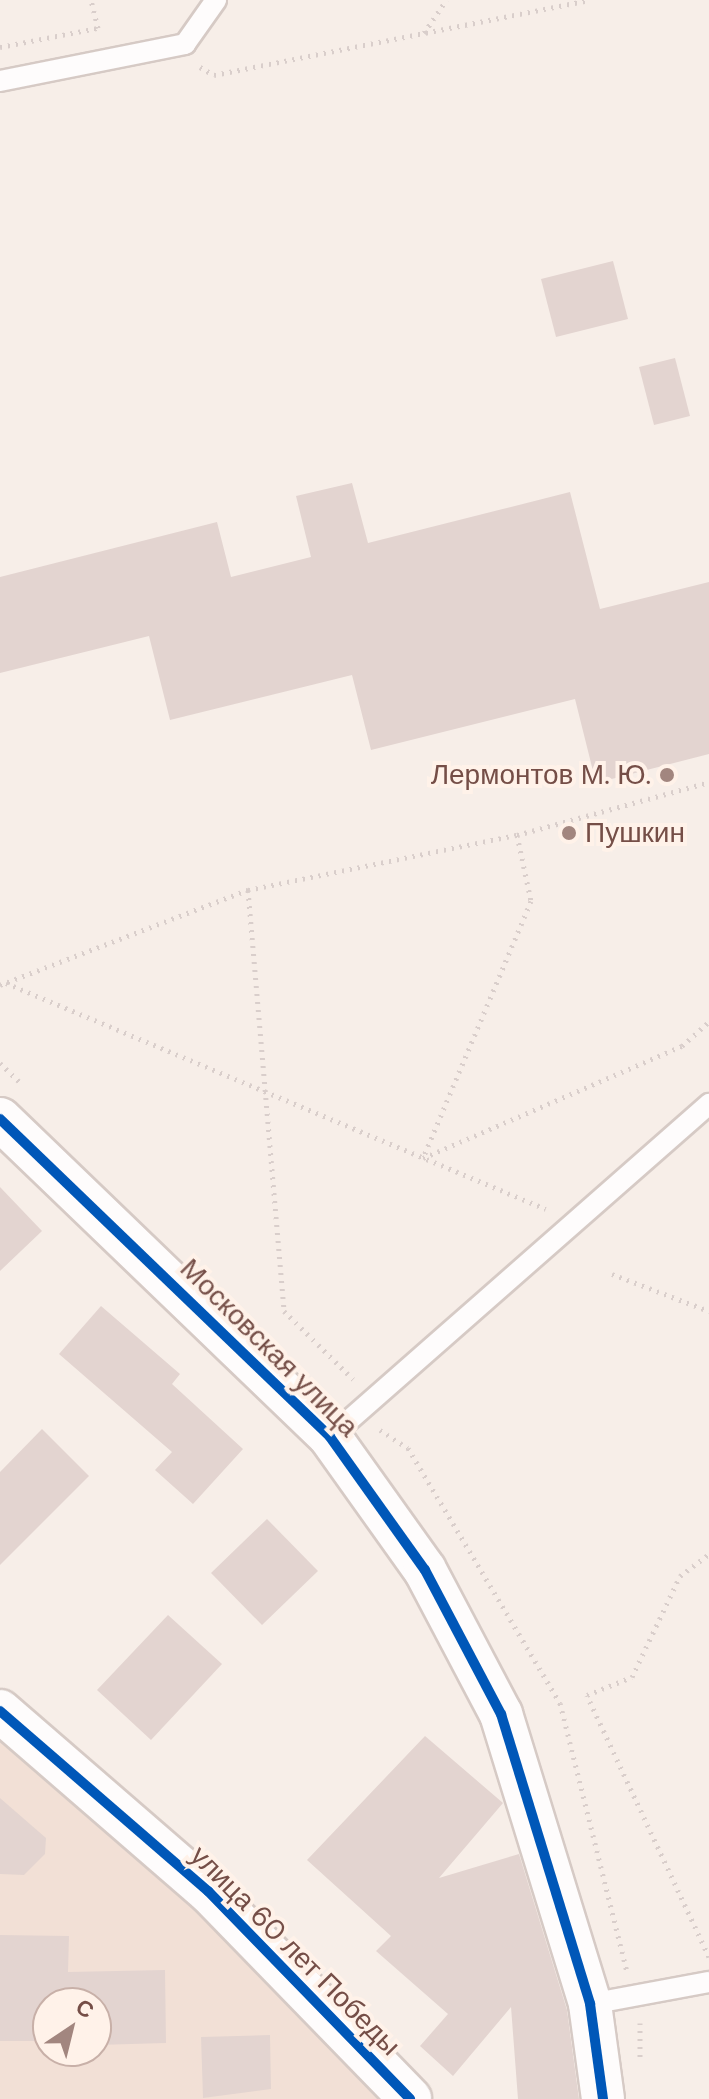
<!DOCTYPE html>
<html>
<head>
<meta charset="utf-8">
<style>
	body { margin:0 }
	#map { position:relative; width:709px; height:2099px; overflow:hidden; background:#f7eee8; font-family:"DM Sans",sans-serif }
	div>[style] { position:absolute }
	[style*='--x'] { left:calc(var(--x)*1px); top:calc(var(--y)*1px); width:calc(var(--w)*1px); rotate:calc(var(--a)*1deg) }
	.residential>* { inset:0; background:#f2e0d6 }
	.building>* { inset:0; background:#e3d4d0 }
	.path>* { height:5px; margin-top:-2.5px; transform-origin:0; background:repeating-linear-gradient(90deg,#d9cecb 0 2px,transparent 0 8px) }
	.roads { filter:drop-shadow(2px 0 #d6cac5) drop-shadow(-2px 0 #d6cac5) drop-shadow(0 2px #d6cac5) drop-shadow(0 -2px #d6cac5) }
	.lane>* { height:20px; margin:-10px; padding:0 10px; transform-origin:10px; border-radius:10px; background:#fefcfc }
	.street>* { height:42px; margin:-21px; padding:0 21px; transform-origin:21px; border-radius:21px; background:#fefcfc }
	.cycleway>* { height:10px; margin:-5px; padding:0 5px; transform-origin:5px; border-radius:5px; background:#0057b8 }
	.dots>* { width:22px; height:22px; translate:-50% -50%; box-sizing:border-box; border:4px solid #fff2e9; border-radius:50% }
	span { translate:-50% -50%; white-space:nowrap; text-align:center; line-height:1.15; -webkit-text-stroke:8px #fff2e9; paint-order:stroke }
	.poi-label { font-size:28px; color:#754e47 }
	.right { translate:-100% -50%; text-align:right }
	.left { translate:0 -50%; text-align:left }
	.street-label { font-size:28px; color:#754e47 }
	.north { position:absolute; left:32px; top:1987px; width:80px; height:80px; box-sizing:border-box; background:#fff2e9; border:2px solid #c8b0a8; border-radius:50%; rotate:35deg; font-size:22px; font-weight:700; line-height:32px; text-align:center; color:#754e47 }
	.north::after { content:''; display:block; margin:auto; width:28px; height:36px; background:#a2867f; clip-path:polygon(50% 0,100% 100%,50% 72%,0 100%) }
</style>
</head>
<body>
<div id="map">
	<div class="residential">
		<div style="clip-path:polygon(evenodd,0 1734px,207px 1922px,392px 2099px,0 2099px,0 1734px,48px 2003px,96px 2003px,96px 2051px,48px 2051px,48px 2003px)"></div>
	</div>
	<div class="building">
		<div style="clip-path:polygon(613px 261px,628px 319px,556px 337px,541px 279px)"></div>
		<div style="clip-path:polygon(675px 358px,690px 416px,654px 425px,639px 367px)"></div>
		<div style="clip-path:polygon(352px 483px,368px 543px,570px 492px,600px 609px,709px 582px,709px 754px,596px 783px,575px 699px,371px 750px,352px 675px,170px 720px,149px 636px,0 673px,0 577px,217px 522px,231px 577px,311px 557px,296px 496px)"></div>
		<div style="clip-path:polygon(0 1187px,42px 1231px,0 1271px)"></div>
		<div style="clip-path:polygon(101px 1306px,180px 1374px,172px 1384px,243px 1449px,193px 1504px,155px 1470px,172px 1452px,59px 1354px)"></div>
		<div style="clip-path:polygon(42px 1429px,89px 1476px,0 1565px,0 1472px)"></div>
		<div style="clip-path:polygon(267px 1519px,318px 1571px,262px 1625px,211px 1573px)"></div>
		<div style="clip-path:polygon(168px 1615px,222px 1664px,151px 1740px,97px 1690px)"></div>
		<div style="clip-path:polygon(425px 1736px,503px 1803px,439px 1878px,519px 1854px,567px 2010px,579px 2099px,518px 2099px,511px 2007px,453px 2076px,420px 2046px,448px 2014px,376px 1951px,391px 1936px,307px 1860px)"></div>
		<div style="clip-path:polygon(0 1798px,46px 1838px,45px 1854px,24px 1875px,0 1874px)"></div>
		<div style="clip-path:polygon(0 1935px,69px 1936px,68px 1972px,165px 1970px,166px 2043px,97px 2045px,96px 2003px,48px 2003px,48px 2041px,0 2041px)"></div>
		<div style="clip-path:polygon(270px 2035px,271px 2089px,203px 2098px,201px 2037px)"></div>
	</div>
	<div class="path">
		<div style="--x:424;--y:33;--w:40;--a:-56"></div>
		<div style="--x:0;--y:47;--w:100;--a:-11"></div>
		<div style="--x:98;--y:28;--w:29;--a:-104"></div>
		<div style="--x:200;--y:67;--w:16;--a:30"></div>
		<div style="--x:214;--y:75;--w:383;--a:-11.3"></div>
		<div style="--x:517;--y:835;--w:67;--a:78"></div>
		<div style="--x:531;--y:901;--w:279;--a:112.8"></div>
		<div style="--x:423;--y:1158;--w:282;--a:-23.4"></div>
		<div style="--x:682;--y:1046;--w:36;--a:-42"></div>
		<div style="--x:248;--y:890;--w:423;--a:85.1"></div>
		<div style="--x:284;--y:1311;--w:97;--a:44.6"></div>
		<div style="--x:6;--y:983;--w:585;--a:22.71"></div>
		<div style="--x:0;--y:985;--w:266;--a:-21"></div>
		<div style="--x:248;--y:890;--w:275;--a:-11.6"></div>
		<div style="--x:517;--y:835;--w:199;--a:-15.4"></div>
		<div style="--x:0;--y:1063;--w:30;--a:44"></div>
		<div style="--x:612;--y:1274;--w:104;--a:20.9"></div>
		<div style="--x:380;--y:1430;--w:33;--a:33"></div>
		<div style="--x:408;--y:1448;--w:297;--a:59.2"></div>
		<div style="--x:560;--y:1703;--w:276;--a:76"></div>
		<div style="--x:709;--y:1957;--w:289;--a:-115"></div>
		<div style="--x:587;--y:1695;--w:48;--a:-21.8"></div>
		<div style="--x:632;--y:1677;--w:112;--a:-64.6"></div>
		<div style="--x:680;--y:1576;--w:36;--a:-37"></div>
		<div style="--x:640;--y:2023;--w:38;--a:90"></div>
	</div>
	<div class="roads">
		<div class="lane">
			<div style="--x:0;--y:81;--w:189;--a:-11.3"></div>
			<div style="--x:185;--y:44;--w:54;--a:-54.8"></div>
			<div style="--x:330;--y:1437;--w:505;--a:-41.3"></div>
			<div style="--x:590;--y:2004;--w:121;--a:-10.5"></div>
		</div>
		<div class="street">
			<div style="--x:0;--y:1119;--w:458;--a:43.9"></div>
			<div style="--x:330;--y:1437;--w:163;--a:54.5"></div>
			<div style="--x:425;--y:1570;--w:163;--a:62.2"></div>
			<div style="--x:501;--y:1714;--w:303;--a:72.9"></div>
			<div style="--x:590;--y:2004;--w:96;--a:82.2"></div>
			<div style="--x:0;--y:1711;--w:275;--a:40.9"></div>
			<div style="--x:208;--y:1891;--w:290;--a:45.8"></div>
		</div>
	</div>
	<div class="cycleway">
		<div style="--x:0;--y:1119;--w:458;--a:43.9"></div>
		<div style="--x:330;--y:1437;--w:163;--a:54.5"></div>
		<div style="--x:425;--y:1570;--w:163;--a:62.2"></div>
		<div style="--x:501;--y:1714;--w:303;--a:72.9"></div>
		<div style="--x:590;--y:2004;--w:96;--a:82.2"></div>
		<div style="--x:0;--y:1711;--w:275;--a:40.9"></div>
		<div style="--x:208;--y:1891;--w:290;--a:45.8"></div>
	</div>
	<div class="dots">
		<div style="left:667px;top:775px;background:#a2867f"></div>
		<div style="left:569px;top:833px;background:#a2867f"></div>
	</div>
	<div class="poi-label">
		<span class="right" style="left:651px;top:775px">Лермонтов М. Ю.</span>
		<span class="left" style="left:585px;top:833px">Пушкин</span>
	</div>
	<div class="street-label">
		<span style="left:269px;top:1348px;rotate:45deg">Московская улица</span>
		<span style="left:295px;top:1951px;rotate:45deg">улица 60 лет Победы</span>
	</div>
	<div class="north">С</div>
</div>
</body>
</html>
